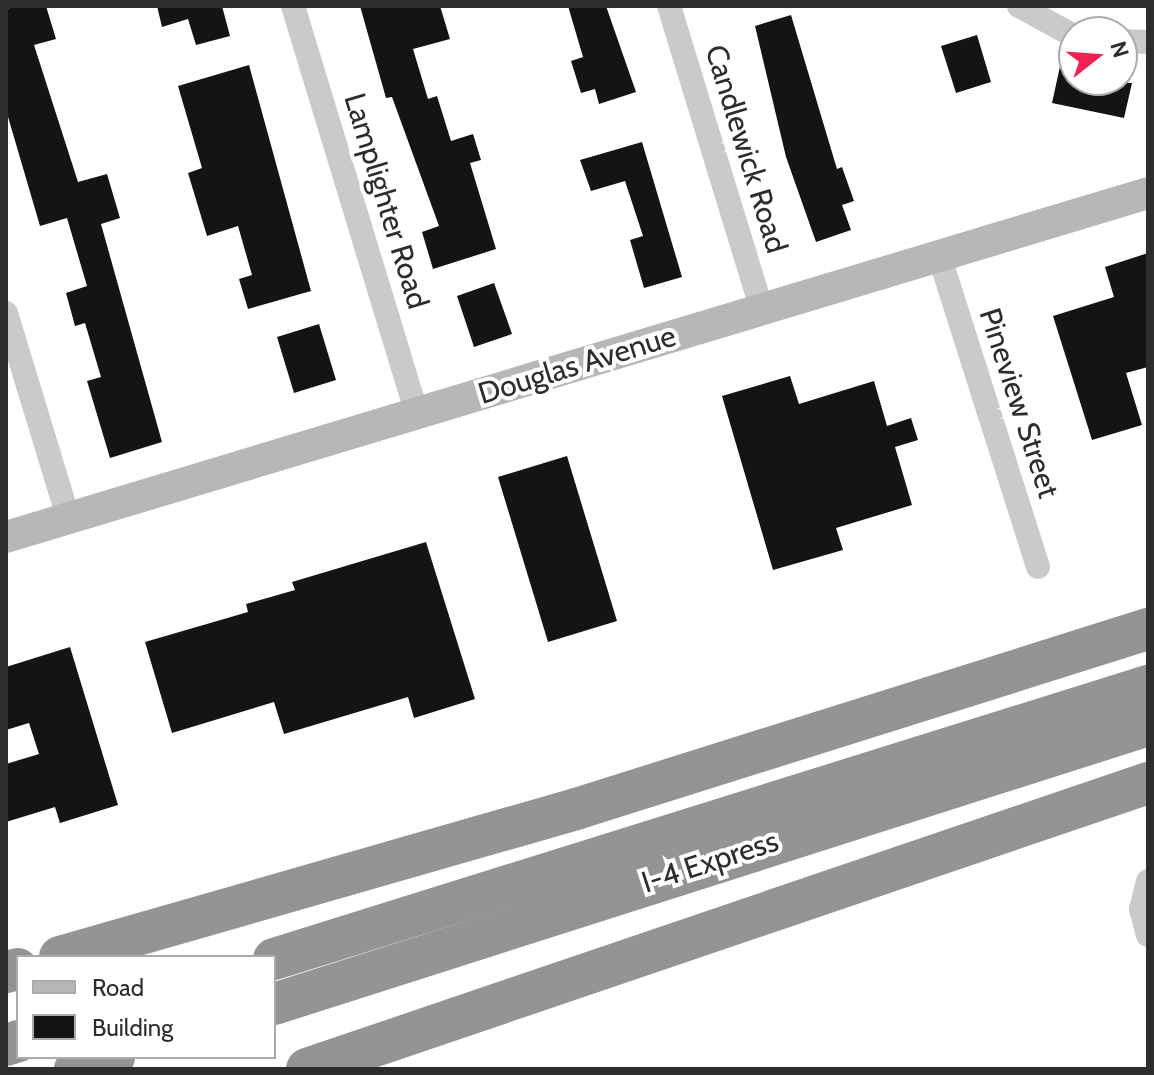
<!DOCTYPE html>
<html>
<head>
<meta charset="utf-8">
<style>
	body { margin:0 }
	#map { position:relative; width:1154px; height:1075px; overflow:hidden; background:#fff; font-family:Cabin,sans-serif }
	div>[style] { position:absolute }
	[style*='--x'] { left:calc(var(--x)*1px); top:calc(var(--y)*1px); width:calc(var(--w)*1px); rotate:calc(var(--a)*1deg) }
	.building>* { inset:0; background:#141414 }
	.minor>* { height:24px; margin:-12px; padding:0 12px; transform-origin:12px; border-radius:12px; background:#cacaca }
	.secondary>* { height:32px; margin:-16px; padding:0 16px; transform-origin:16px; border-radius:16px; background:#b7b7b7 }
	.motorway>* { height:42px; margin:-21px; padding:0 21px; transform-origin:21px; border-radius:21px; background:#949494 }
	span { translate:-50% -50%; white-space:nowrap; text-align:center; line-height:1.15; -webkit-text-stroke:8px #fff; paint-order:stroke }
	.street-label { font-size:30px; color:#2d2d2d }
	.frame { position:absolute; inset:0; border:8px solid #2d2d2d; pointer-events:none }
	.legend { position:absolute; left:16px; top:955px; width:260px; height:104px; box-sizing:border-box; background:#fff; border:2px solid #ababab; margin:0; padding:10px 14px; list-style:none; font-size:24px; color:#2d2d2d }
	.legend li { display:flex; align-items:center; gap:16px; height:40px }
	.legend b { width:40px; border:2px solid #ababab }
	.north { position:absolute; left:1058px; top:16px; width:80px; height:80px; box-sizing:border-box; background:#fff; border:2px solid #ababab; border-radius:50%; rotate:73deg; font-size:22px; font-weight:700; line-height:32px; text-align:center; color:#2d2d2d }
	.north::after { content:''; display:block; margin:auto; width:28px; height:36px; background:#f12252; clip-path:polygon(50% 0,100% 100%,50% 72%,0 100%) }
</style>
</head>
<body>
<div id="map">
	<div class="building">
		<div style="clip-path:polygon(16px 6px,46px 6px,56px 39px,34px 45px,78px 182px,107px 174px,120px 218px,101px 224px,162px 442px,110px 458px,87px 381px,101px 377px,85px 323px,75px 326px,66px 293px,87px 286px,67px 218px,40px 226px,6px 110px,6px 9px)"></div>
		<div style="clip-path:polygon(157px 6px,222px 6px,230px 36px,196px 45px,188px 19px,162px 27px)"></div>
		<div style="clip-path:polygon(360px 6px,440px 6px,450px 39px,413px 49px,428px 99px,437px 96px,451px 141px,473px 134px,481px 160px,470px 163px,496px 249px,433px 269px,422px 232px,439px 226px,392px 97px,386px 98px)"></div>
		<div style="clip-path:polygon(568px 6px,606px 6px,636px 92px,599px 104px,595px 89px,581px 93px,571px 61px,583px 57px)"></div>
		<div style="clip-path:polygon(791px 15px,837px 169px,842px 167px,854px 201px,842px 205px,851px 230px,816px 242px,786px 157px,755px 26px)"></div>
		<div style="clip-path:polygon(977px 35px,991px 82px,956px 93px,941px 46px)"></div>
		<div style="clip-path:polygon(1064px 48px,1074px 51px,1074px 80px,1132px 83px,1124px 118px,1052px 103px)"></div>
		<div style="clip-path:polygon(249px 65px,311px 291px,248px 309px,239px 279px,252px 275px,238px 226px,207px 236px,188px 173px,202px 168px,178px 86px)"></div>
		<div style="clip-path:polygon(642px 142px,682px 277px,644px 288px,630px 240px,643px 236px,625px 181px,591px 191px,580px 160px)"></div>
		<div style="clip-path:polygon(1148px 253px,1148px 367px,1126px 373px,1142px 425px,1092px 440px,1053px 316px,1114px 297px,1105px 267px)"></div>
		<div style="clip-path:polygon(494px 283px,512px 334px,474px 347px,457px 296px)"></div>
		<div style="clip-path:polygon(319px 324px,336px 380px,294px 393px,277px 337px)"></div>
		<div style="clip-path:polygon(790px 376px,799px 404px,874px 381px,887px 426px,911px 418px,918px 440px,895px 447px,912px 505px,836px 528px,843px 550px,773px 570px,722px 396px)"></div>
		<div style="clip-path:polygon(567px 456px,617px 621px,548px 642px,498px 477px)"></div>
		<div style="clip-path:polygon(426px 542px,475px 699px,414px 718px,408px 697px,284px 734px,274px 702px,172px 733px,145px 642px,248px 612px,246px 604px,295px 590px,292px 582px)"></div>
		<div style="clip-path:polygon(70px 647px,118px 805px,60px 823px,55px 807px,6px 822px,6px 764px,39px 754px,29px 723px,6px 730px,6px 667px)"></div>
	</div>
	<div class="minor">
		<div style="--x:293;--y:6;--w:426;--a:73.1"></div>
		<div style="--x:669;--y:6;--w:318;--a:73"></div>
		<div style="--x:1019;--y:6;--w:63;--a:28.6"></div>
		<div style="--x:1122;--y:41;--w:26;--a:2"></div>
		<div style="--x:940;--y:258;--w:324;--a:72.4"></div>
		<div style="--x:6;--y:313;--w:213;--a:73.1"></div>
		<div style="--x:1148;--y:881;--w:29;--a:104"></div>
		<div style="--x:1141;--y:909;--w:27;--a:75"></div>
	</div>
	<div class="secondary">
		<div style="--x:6;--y:537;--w:1193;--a:-16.76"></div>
	</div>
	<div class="motorway">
		<div style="--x:60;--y:957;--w:537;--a:-16"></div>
		<div style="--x:576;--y:809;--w:600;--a:-17.47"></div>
		<div style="--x:274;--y:959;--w:916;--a:-17.35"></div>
		<div style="--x:6;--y:972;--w:12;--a:-14"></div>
		<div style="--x:274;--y:1004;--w:917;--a:-17.7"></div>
		<div style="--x:6;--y:1045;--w:13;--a:-18"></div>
		<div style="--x:75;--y:1069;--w:41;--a:-17.1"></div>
		<div style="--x:307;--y:1069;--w:888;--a:-18.78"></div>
	</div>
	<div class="street-label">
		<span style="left:746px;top:149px;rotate:73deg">Candlewick Road</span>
		<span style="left:386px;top:201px;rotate:73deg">Lamplighter Road</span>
		<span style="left:577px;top:365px;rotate:-17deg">Douglas Avenue</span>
		<span style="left:1019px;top:403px;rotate:72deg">Pineview Street</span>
		<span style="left:710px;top:862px;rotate:-18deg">I-4 Express</span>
	</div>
	<div class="frame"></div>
	<ul class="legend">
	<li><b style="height:10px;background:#b7b7b7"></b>Road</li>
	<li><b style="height:22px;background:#141414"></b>Building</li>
	</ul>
	<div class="north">N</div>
</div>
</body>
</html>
